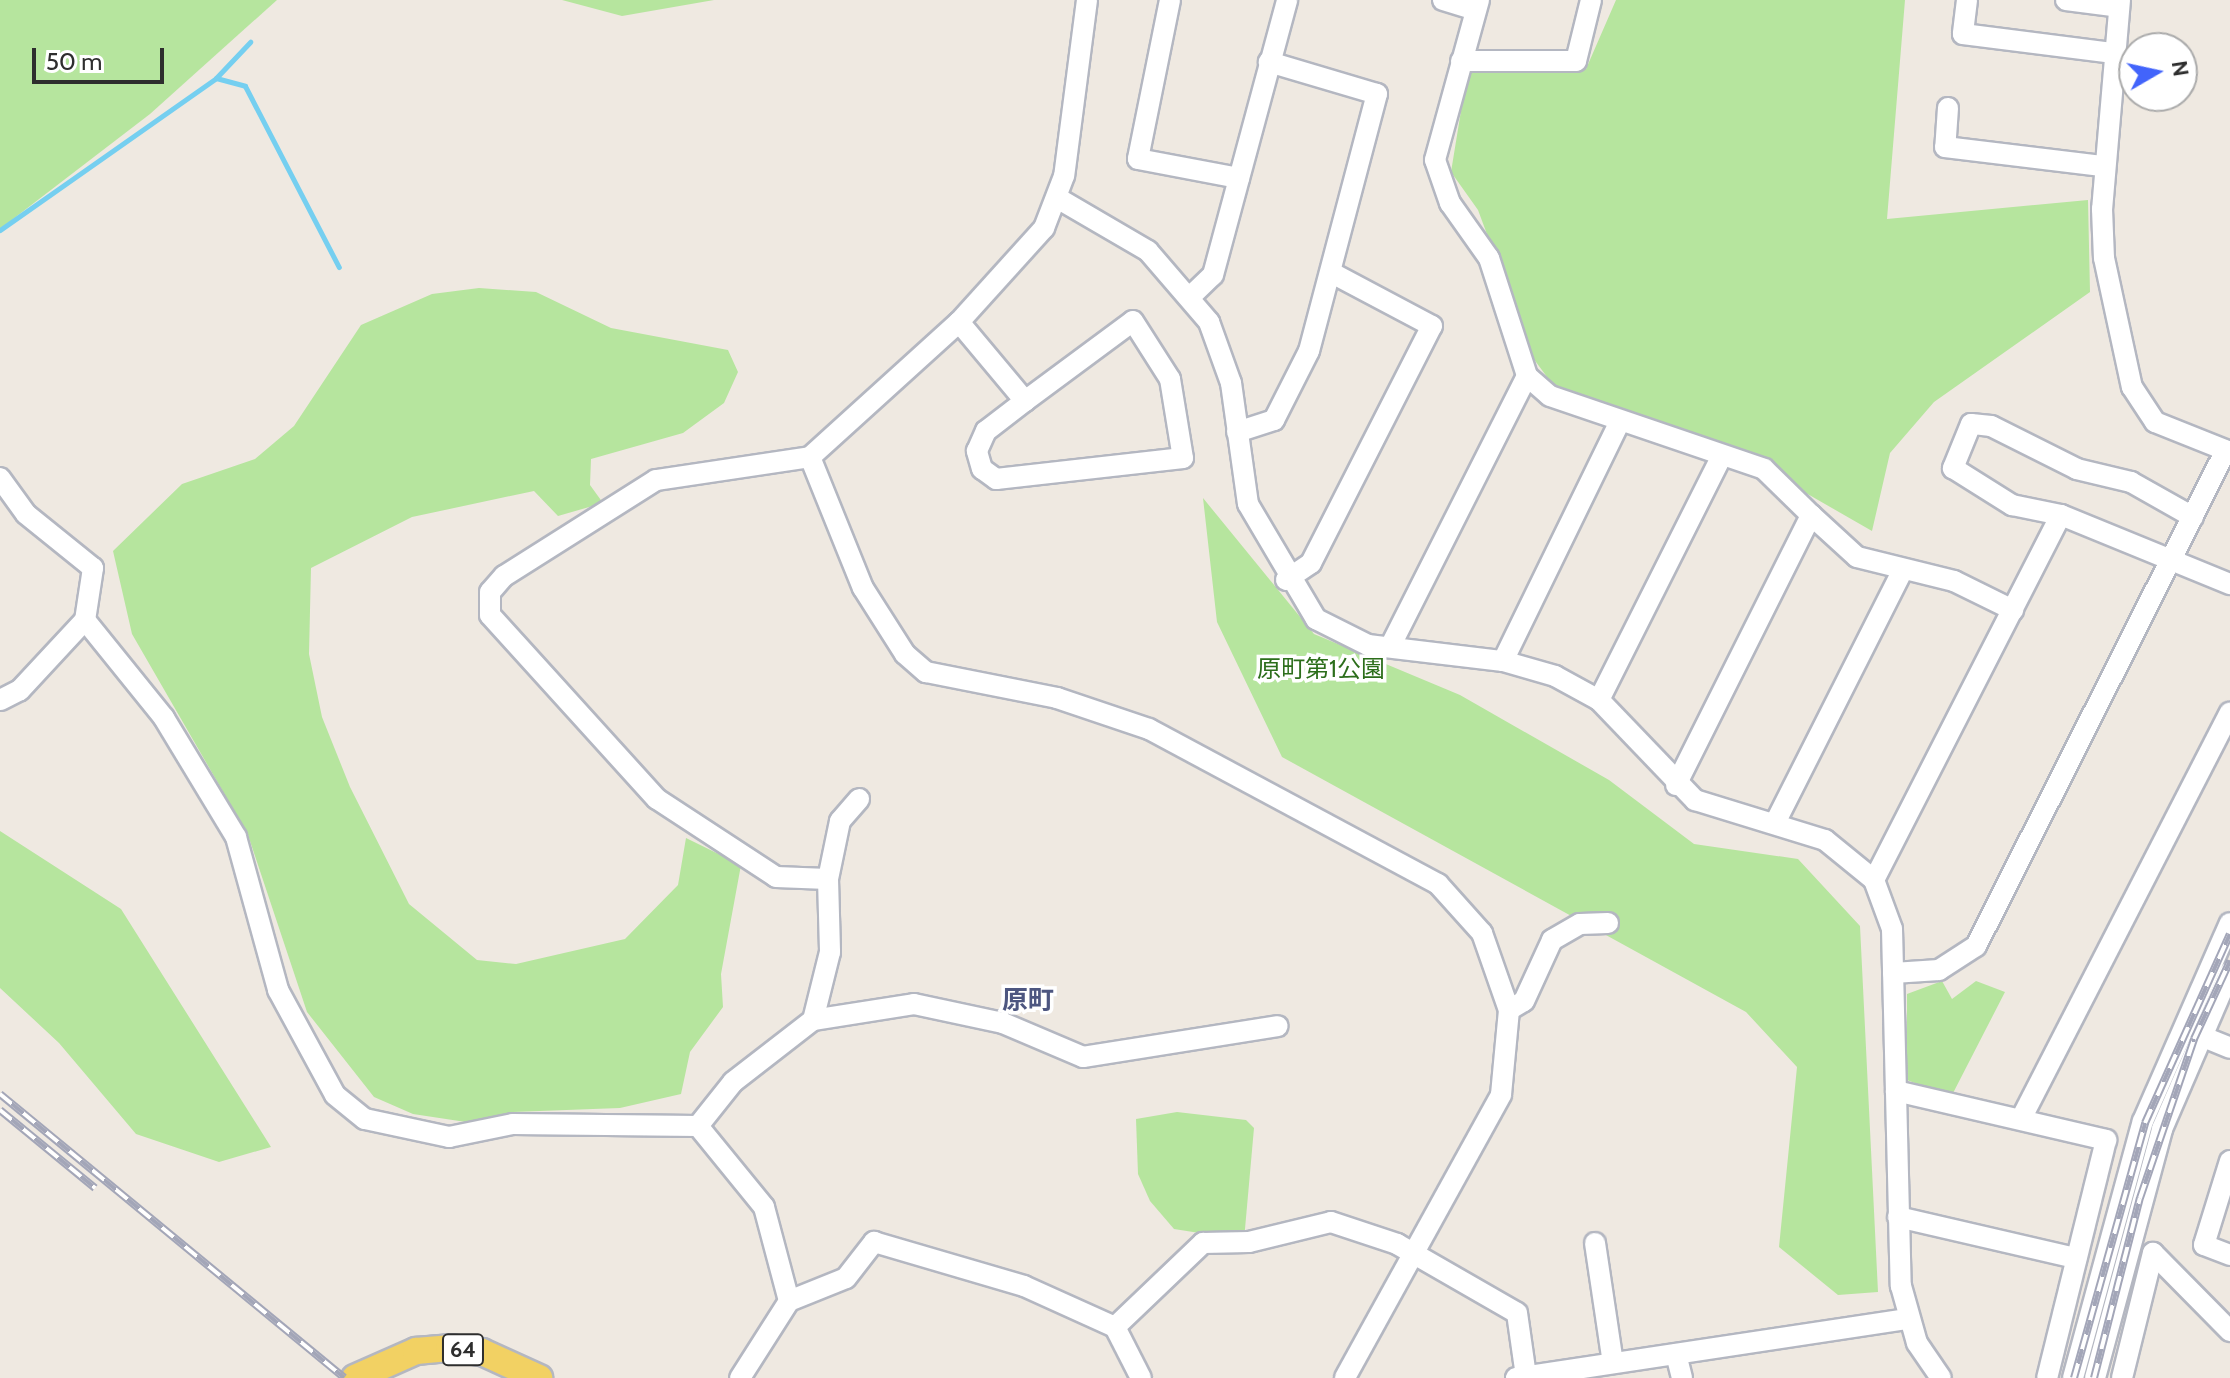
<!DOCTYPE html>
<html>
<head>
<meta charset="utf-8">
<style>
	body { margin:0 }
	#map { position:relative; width:2230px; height:1378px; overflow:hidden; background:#efe9e1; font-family:Cabin,"Noto Sans JP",sans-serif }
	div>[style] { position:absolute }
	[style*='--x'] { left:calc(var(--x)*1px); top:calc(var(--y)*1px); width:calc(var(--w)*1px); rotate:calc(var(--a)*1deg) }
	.green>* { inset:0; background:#b6e59e }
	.stream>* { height:5px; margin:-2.5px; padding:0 2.5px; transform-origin:2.5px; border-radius:2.5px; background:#75cff0 }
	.roads { filter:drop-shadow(2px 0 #b4b7c1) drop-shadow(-2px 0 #b4b7c1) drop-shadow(0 2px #b4b7c1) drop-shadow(0 -2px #b4b7c1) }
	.minor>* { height:20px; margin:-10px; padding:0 10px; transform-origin:10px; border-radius:10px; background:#fff }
	.major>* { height:26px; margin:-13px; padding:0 13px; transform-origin:13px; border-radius:13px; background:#f2d163 }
	.rail>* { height:8px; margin-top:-4px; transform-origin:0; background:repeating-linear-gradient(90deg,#fff 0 15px,#a3a6b8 0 30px); box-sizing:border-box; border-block:2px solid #a3a6b8 }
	span { translate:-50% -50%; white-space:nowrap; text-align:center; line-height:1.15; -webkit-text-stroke:7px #fff; paint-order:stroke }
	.shield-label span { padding:2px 6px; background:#fff; border:2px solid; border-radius:6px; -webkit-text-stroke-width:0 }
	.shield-label { font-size:22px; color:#2e2e2e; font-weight:700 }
	.park-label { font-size:24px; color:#2c6e1b }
	.neighbourhood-label { font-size:26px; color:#4d5680; font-weight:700 }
	.north { position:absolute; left:2118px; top:32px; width:80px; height:80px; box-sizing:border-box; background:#fff; border:2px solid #ababab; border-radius:50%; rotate:81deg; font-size:22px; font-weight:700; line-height:32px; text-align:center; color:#2e2e2e }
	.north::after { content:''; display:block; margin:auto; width:28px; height:36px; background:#4264fb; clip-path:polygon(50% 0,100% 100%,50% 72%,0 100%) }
	.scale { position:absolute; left:32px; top:48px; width:132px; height:36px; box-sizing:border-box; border:4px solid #2e2e2e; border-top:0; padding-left:10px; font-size:24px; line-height:28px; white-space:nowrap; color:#2e2e2e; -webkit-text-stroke:6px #fff; paint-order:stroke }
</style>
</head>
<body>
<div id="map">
	<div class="green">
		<div style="clip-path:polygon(0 0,277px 0,150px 114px,0 229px)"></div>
		<div style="clip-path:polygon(562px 0,714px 0,622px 16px)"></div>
		<div style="clip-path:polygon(1616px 0,1905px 0,1887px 219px,2088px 200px,2090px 292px,1934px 402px,1890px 453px,1872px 531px,1757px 465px,1553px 385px,1533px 358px,1478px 210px,1451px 172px,1468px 68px,1586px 69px)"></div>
		<div style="clip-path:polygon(479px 288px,536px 292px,611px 328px,728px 350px,738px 372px,724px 403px,683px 433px,591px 459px,590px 485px,603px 503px,558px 516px,534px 491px,412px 517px,311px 568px,309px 654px,322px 717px,350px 787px,409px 904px,477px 960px,516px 964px,625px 939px,678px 885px,686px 838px,741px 865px,721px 974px,723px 1007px,690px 1052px,681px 1094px,620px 1108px,513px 1112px,479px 1124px,413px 1114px,374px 1097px,307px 1012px,248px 835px,132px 634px,113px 551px,182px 484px,255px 459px,294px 426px,361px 325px,432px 294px)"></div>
		<div style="clip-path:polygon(1203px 498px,1314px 634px,1460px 695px,1609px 780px,1694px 844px,1798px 859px,1860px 926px,1878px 1292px,1838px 1295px,1779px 1247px,1797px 1067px,1746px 1012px,1282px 757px,1217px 622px)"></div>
		<div style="clip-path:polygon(0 831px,121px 909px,271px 1147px,219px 1162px,136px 1134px,59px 1043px,0 988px)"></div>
		<div style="clip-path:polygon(1942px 981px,1952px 999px,1976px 981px,2005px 992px,1951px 1097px,1907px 1080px,1907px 994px)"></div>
		<div style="clip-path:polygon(1177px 1112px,1246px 1120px,1254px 1128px,1244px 1240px,1174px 1229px,1150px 1201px,1138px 1174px,1136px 1119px)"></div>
	</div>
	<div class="stream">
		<div style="--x:216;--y:78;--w:30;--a:15"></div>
		<div style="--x:245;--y:86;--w:204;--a:62.6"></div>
		<div style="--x:0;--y:230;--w:264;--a:-35.1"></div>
		<div style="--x:216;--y:78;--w:50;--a:-46.6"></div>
	</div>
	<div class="roads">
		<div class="minor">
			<div style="--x:1087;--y:0;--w:177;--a:97.4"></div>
			<div style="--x:1064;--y:176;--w:56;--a:111"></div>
			<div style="--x:1044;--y:228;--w:127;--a:132.1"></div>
			<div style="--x:959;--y:322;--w:201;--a:137.8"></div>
			<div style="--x:810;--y:457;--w:141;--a:68"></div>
			<div style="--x:863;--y:588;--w:78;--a:57.5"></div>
			<div style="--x:905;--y:654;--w:28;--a:41"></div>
			<div style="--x:926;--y:672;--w:134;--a:11.2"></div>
			<div style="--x:1057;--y:698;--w:97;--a:18.6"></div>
			<div style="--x:1149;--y:729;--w:328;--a:28.2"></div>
			<div style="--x:1438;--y:884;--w:66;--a:48.1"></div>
			<div style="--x:1482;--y:933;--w:82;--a:70.7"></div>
			<div style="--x:1509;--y:1010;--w:85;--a:95.4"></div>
			<div style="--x:1501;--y:1095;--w:323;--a:118.9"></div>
			<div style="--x:1170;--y:0;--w:162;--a:101.4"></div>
			<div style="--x:1138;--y:159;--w:103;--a:10.7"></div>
			<div style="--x:1443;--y:0;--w:34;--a:17"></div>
			<div style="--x:1479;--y:0;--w:166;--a:105.4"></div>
			<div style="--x:1435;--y:160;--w:46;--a:70.8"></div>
			<div style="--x:1450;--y:203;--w:67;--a:54.7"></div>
			<div style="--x:1489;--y:258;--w:124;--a:72.1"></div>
			<div style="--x:1527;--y:376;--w:30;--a:41"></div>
			<div style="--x:1550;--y:396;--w:226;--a:18.8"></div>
			<div style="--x:1764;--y:469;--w:66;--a:44.4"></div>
			<div style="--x:1967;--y:0;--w:34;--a:97"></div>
			<div style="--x:1963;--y:34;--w:152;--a:7.2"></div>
			<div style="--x:2066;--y:0;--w:53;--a:7.5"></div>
			<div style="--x:2120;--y:0;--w:210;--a:94.9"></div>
			<div style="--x:2102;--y:209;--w:49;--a:87.7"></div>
			<div style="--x:2104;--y:258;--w:132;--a:77.8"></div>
			<div style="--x:2132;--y:387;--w:42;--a:56.7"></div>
			<div style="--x:2155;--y:422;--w:81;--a:21.8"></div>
			<div style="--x:1461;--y:61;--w:115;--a:0"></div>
			<div style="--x:1576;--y:61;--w:63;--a:-76.2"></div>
			<div style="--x:1948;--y:108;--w:39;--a:94"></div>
			<div style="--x:1945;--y:147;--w:158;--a:6.9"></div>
			<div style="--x:1059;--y:199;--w:103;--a:30.3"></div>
			<div style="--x:1148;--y:251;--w:94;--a:49.3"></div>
			<div style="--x:1209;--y:322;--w:65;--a:70.2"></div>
			<div style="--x:1231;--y:383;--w:122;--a:82"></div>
			<div style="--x:1248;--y:504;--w:134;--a:59.4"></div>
			<div style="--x:1316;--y:619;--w:58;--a:26.6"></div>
			<div style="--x:1368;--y:645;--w:136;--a:6.8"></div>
			<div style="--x:1503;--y:661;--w:54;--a:16.1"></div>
			<div style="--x:1555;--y:676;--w:50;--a:28.6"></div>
			<div style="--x:1599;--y:700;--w:139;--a:46.2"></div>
			<div style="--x:1695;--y:800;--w:136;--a:17.1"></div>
			<div style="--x:1825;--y:840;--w:63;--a:39.2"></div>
			<div style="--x:1874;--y:880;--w:52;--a:69.8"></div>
			<div style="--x:1892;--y:929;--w:357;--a:88.6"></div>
			<div style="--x:1901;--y:1286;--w:59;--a:74.3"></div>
			<div style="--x:1917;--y:1343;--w:42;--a:55.6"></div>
			<div style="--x:1192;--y:295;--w:29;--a:-44"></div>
			<div style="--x:1213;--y:275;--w:285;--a:-74.9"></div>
			<div style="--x:959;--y:322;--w:103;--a:50.1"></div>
			<div style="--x:1025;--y:401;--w:134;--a:-36.5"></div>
			<div style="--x:1133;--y:321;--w:69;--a:57.5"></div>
			<div style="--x:1170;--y:379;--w:80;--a:80.7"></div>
			<div style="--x:1183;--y:458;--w:188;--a:173.6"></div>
			<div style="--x:996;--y:479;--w:17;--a:-144"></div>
			<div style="--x:982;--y:469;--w:19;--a:-106"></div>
			<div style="--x:977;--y:451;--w:22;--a:-66"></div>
			<div style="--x:986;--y:431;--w:49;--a:-37.6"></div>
			<div style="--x:1237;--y:432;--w:39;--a:-18"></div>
			<div style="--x:1274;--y:420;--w:77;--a:-63.1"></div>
			<div style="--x:1309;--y:351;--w:266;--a:-75.2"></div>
			<div style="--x:1377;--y:94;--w:113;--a:-163.5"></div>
			<div style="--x:810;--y:457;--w:156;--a:171.5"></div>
			<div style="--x:656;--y:480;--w:180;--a:147.7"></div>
			<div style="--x:504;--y:576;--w:21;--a:131"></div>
			<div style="--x:490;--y:592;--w:23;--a:90"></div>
			<div style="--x:490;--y:615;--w:248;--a:47.8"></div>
			<div style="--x:657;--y:799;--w:142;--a:33.2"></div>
			<div style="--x:776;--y:877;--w:52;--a:2.2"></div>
			<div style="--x:828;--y:879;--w:73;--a:88.4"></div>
			<div style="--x:830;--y:952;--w:70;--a:104"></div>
			<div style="--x:0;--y:478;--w:44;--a:54.2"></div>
			<div style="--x:26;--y:514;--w:86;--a:38.9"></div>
			<div style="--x:93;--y:568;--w:53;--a:98.7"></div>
			<div style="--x:85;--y:620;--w:96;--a:132.9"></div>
			<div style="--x:20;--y:690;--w:22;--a:153"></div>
			<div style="--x:2193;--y:517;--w:71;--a:-150.6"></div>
			<div style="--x:2131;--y:482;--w:56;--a:-166.5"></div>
			<div style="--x:2077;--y:469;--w:96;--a:-153.4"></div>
			<div style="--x:1991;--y:426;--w:20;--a:-174"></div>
			<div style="--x:1971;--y:424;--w:48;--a:112.2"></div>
			<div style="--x:1953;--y:468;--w:70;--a:32.1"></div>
			<div style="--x:2012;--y:505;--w:50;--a:11.5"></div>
			<div style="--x:2061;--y:515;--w:183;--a:22.2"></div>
			<div style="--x:1286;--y:580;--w:30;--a:-34"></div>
			<div style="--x:1311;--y:563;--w:266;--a:-63"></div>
			<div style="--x:1432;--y:326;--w:115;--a:-152.1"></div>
			<div style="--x:85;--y:620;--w:126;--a:51.1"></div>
			<div style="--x:164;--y:718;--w:139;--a:58.8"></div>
			<div style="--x:236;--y:837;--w:159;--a:74.6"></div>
			<div style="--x:278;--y:990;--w:119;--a:61.5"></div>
			<div style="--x:335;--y:1095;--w:38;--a:39"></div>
			<div style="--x:365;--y:1119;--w:86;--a:12.1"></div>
			<div style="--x:449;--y:1137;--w:65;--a:-11.5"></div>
			<div style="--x:513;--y:1124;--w:185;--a:0.6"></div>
			<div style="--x:1390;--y:647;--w:304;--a:-63.2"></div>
			<div style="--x:1503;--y:661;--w:267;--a:-64"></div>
			<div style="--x:1599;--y:700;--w:274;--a:-63.3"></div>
			<div style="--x:1676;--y:785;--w:302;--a:-63.4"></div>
			<div style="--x:1811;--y:515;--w:62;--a:42.4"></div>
			<div style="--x:1857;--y:557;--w:100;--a:13.9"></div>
			<div style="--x:1954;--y:581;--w:66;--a:26.2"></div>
			<div style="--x:1775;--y:823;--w:284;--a:-63.2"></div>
			<div style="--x:828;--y:879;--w:59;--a:-78.3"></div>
			<div style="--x:840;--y:821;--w:29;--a:-49"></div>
			<div style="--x:1874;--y:880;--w:410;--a:-62.9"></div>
			<div style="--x:1893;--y:973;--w:46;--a:-3.7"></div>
			<div style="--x:1939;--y:970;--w:44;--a:-33"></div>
			<div style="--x:1976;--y:946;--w:555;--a:-63.25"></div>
			<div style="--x:1509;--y:1010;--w:17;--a:-31"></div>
			<div style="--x:1524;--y:1001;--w:67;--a:-65.3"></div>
			<div style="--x:1552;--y:940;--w:32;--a:-30"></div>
			<div style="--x:1580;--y:924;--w:28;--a:-2"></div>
			<div style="--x:2201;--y:1036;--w:31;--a:22"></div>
			<div style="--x:1896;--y:1091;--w:216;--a:13.1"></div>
			<div style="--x:2106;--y:1140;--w:245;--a:103.9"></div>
			<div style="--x:2021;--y:1119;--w:457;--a:-62.8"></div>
			<div style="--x:698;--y:1126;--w:56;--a:-51.5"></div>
			<div style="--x:733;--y:1082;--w:101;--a:-37.8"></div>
			<div style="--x:813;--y:1020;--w:102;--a:-9"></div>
			<div style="--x:914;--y:1004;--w:91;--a:12.1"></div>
			<div style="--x:1003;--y:1023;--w:87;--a:23"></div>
			<div style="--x:1083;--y:1057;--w:197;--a:-9"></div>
			<div style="--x:698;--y:1126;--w:104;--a:50.8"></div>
			<div style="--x:764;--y:1207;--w:97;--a:75.1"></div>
			<div style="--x:2230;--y:1161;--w:88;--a:107.2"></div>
			<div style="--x:2204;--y:1245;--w:28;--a:21"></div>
			<div style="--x:1898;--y:1217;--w:183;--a:13"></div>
			<div style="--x:1595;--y:1243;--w:121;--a:81.5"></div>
			<div style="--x:1115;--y:1327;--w:122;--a:-43.7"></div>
			<div style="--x:1203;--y:1243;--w:46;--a:-1.2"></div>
			<div style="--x:1249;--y:1242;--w:84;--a:-13.7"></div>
			<div style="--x:1331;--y:1222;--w:70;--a:18.4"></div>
			<div style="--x:1397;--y:1244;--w:138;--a:29.9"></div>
			<div style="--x:1517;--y:1313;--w:64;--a:81.9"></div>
			<div style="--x:1676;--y:1354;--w:25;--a:76"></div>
			<div style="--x:740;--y:1378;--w:91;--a:-57.5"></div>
			<div style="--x:789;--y:1301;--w:61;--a:-22"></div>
			<div style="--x:846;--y:1278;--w:46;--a:-52.1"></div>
			<div style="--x:874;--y:1242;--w:156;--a:16.3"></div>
			<div style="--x:1024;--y:1286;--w:100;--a:24.3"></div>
			<div style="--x:1115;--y:1327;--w:57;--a:63"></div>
			<div style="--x:1516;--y:1378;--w:396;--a:-8.6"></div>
			<div style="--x:2073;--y:1378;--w:266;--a:-74.8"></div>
			<div style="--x:2143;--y:1121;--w:216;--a:-66.3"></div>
			<div style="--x:2095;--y:1378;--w:258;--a:-74.9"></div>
			<div style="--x:2162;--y:1129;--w:171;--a:-66.6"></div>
			<div style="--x:2122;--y:1378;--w:129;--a:-76.1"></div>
			<div style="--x:2153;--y:1253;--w:110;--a:45.4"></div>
		</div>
		<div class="major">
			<div style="--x:355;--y:1378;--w:67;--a:-23.9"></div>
			<div style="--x:416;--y:1351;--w:33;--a:-5"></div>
			<div style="--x:449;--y:1348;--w:33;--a:7"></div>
			<div style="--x:482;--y:1352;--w:63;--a:24.5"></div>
		</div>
	</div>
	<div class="rail">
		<div style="--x:0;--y:1094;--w:446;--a:39.5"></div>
		<div style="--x:0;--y:1110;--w:123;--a:39.4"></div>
		<div style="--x:2074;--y:1378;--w:265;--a:-74.4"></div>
		<div style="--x:2145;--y:1123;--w:207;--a:-65.8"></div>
		<div style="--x:2094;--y:1378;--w:186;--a:-75.7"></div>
		<div style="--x:2140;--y:1198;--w:168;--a:-71.2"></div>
		<div style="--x:2194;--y:1039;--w:86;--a:-65.2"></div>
	</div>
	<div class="shield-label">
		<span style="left:463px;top:1350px">64</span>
	</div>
	<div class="park-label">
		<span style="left:1321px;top:669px">原町第1公園</span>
	</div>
	<div class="neighbourhood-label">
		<span style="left:1028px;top:1001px">原町</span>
	</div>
	<div class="north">N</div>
	<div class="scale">50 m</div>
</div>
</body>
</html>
